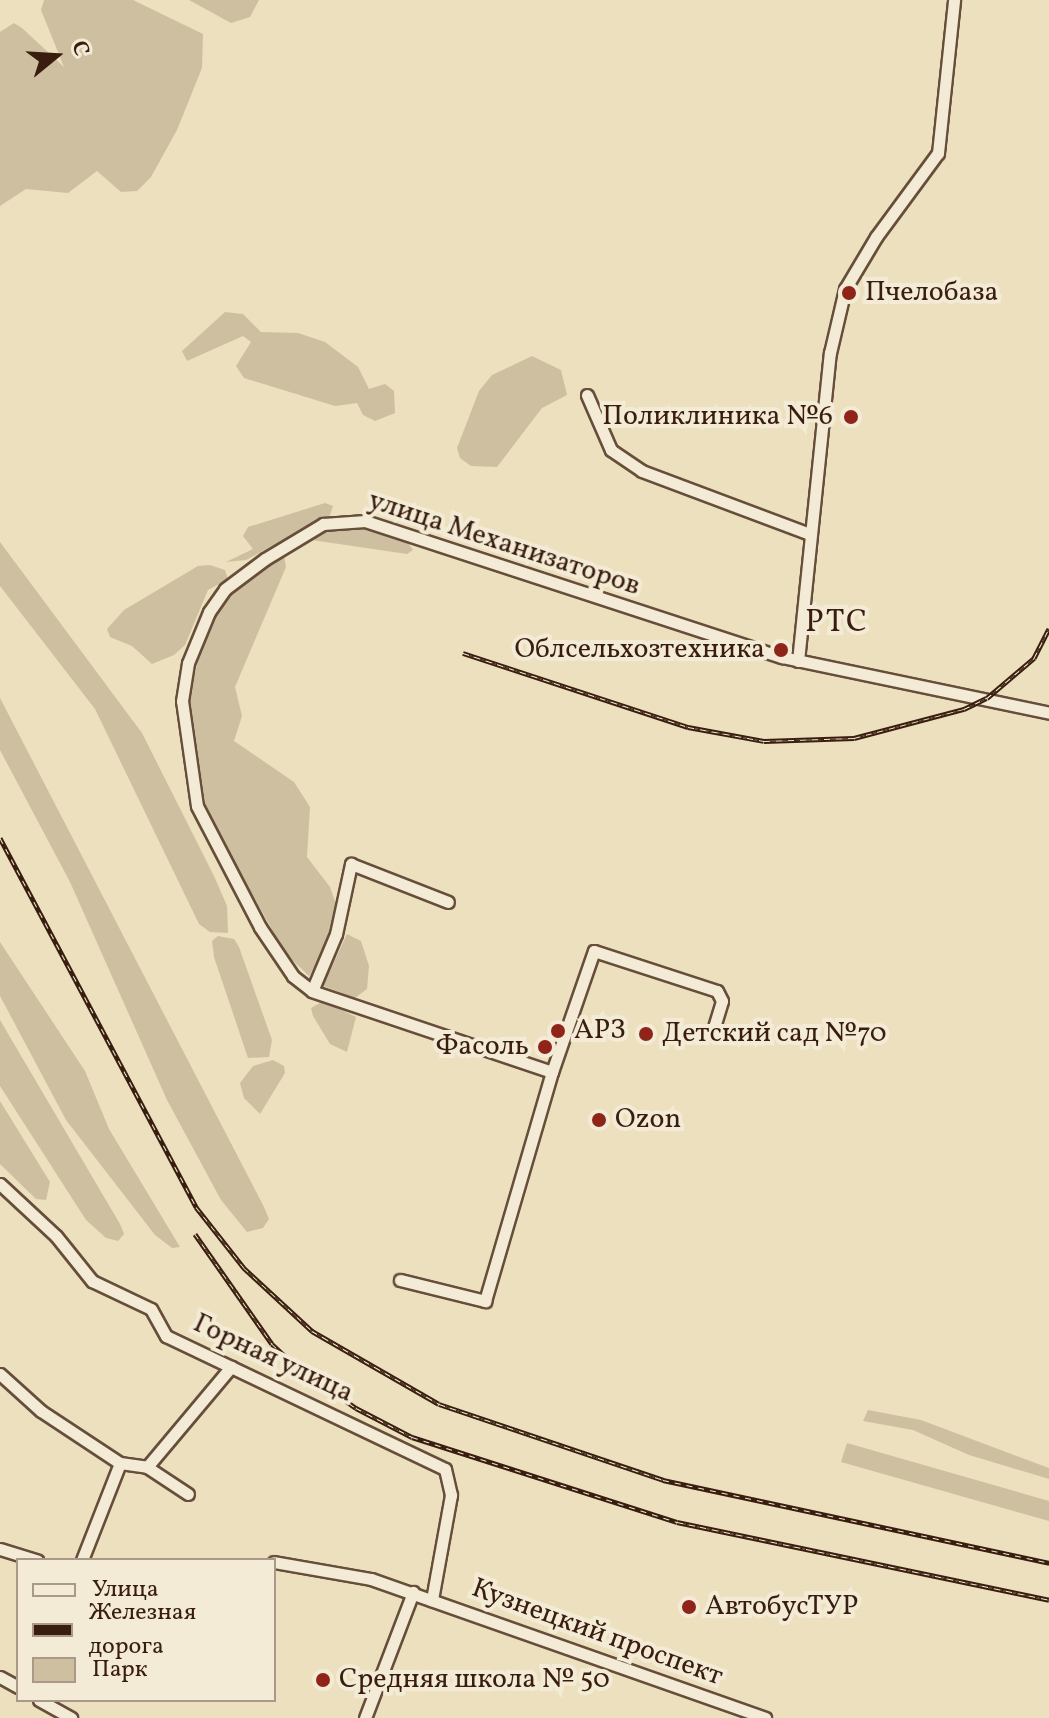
<!DOCTYPE html>
<html>
<head>
<meta charset="utf-8">
<style>
	body { margin:0 }
	#map { position:relative; width:1049px; height:1718px; overflow:hidden; background:#ece0be; font-family:Vollkorn,serif }
	div>[style] { position:absolute }
	[style*='--x'] { left:calc(var(--x)*1px); top:calc(var(--y)*1px); width:calc(var(--w)*1px); rotate:calc(var(--a)*1deg) }
	.green>* { inset:0; background:#cebfa0 }
	.roads { filter:drop-shadow(2px 0 #664e3b) drop-shadow(-2px 0 #664e3b) drop-shadow(0 2px #664e3b) drop-shadow(0 -2px #664e3b) }
	.minor>* { height:11px; margin:-5.5px; padding:0 5.5px; transform-origin:5.5px; border-radius:5.5px; background:#f3ebd5 }
	.rail>* { height:5px; margin-top:-2.5px; transform-origin:0; background:repeating-linear-gradient(90deg,#f3ebd5 0 6px,#391e0f 0 12px); box-sizing:border-box; border-block:2px solid #391e0f }
	.dots>* { width:22px; height:22px; translate:-50% -50%; box-sizing:border-box; border:4px solid #f3ebd5; border-radius:50% }
	span { translate:-50% -50%; white-space:nowrap; text-align:center; line-height:1.15; -webkit-text-stroke:8px #f3ebd5; paint-order:stroke }
	.poi-label { font-size:28px; color:#391e0f }
	.left { translate:0 -50%; text-align:left }
	.right { translate:-100% -50%; text-align:right }
	.street-label { font-size:28px; color:#391e0f }
	.quarter-label { font-size:32px; color:#391e0f; letter-spacing:2px }
	.legend { position:absolute; left:16px; top:1558px; width:260px; height:144px; box-sizing:border-box; background:#f3ebd5; border:2px solid #a99986; margin:0; padding:10px 14px; list-style:none; font-size:24px; color:#391e0f }
	.legend li { display:flex; align-items:center; gap:16px; height:40px }
	.legend b { width:40px; border:2px solid #a99986 }
	.north { position:absolute; left:16px; top:16px; width:80px; height:80px; -webkit-text-stroke:6px #f3ebd5; paint-order:stroke; rotate:72deg; font-size:22px; font-weight:700; line-height:32px; text-align:center; color:#391e0f }
	.north::after { content:''; display:block; margin:auto; width:28px; height:36px; background:#391e0f; clip-path:polygon(50% 0,100% 100%,50% 72%,0 100%) }
</style>
</head>
<body>
<div id="map">
	<div class="green">
		<div style="clip-path:polygon(44px 0,133px 0,203px 34px,202px 68px,177px 130px,151px 177px,137px 191px,121px 192px,97px 171px,68px 193px,26px 189px,0 206px,0 32px,14px 23px,22px 28px,64px 67px,41px 10px)"></div>
		<div style="clip-path:polygon(189px 0,259px 0,250px 17px,231px 23px)"></div>
		<div style="clip-path:polygon(225px 312px,243px 314px,261px 332px,298px 333px,325px 342px,358px 367px,369px 389px,385px 384px,394px 391px,395px 413px,375px 421px,363px 415px,357px 403px,335px 406px,244px 378px,236px 366px,251px 342px,243px 336px,187px 361px,182px 351px)"></div>
		<div style="clip-path:polygon(532px 356px,561px 370px,567px 395px,542px 408px,497px 467px,471px 466px,460px 458px,457px 448px,479px 391px,492px 375px)"></div>
		<div style="clip-path:polygon(325px 503px,333px 506px,330px 515px,246px 560px,226px 562px,253px 549px,243px 536px,248px 527px)"></div>
		<div style="clip-path:polygon(362px 525px,406px 540px,413px 550px,407px 554px,305px 539px,322px 528px)"></div>
		<div style="clip-path:polygon(0 542px,142px 733px,214px 876px,227px 906px,228px 933px,210px 932px,199px 924px,95px 709px,0 586px)"></div>
		<div style="clip-path:polygon(284px 555px,286px 567px,235px 687px,242px 716px,234px 741px,294px 782px,310px 807px,307px 857px,330px 887px,337px 907px,333px 935px,309px 976px,285px 953px,216px 829px,200px 790px,191px 735px,191px 688px,207px 626px,230px 591px)"></div>
		<div style="clip-path:polygon(210px 565px,225px 570px,228px 579px,208px 590px,185px 645px,174px 655px,152px 664px,132px 646px,110px 637px,107px 629px,124px 610px,198px 566px)"></div>
		<div style="clip-path:polygon(0 698px,264px 1207px,269px 1219px,263px 1228px,247px 1232px,221px 1200px,167px 1100px,70px 882px,0 750px)"></div>
		<div style="clip-path:polygon(347px 934px,361px 941px,369px 966px,367px 989px,355px 998px,323px 986px)"></div>
		<div style="clip-path:polygon(218px 936px,234px 939px,239px 947px,272px 1040px,269px 1057px,248px 1058px,214px 957px,212px 941px)"></div>
		<div style="clip-path:polygon(0 942px,85px 1071px,109px 1129px,180px 1247px,172px 1248px,155px 1235px,66px 1120px,0 996px)"></div>
		<div style="clip-path:polygon(323px 1001px,356px 1017px,347px 1052px,330px 1044px,313px 1016px,311px 1008px)"></div>
		<div style="clip-path:polygon(0 1020px,120px 1224px,124px 1234px,118px 1241px,106px 1238px,86px 1220px,0 1086px)"></div>
		<div style="clip-path:polygon(273px 1060px,284px 1066px,285px 1073px,260px 1114px,244px 1098px,240px 1083px,253px 1066px)"></div>
		<div style="clip-path:polygon(0 1101px,50px 1182px,46px 1200px,36px 1199px,0 1164px)"></div>
		<div style="clip-path:polygon(868px 1410px,921px 1420px,1049px 1468px,1049px 1479px,969px 1455px,913px 1430px,863px 1421px)"></div>
		<div style="clip-path:polygon(847px 1443px,1049px 1501px,1049px 1521px,841px 1462px)"></div>
	</div>
	<div class="roads">
		<div class="minor">
			<div style="--x:587;--y:395;--w:60;--a:66.4"></div>
			<div style="--x:611;--y:450;--w:37;--a:34"></div>
			<div style="--x:642;--y:471;--w:179;--a:20.6"></div>
			<div style="--x:798;--y:661;--w:310;--a:-84.1"></div>
			<div style="--x:830;--y:353;--w:66;--a:-76.8"></div>
			<div style="--x:845;--y:289;--w:61;--a:-59.2"></div>
			<div style="--x:876;--y:237;--w:104;--a:-53.6"></div>
			<div style="--x:938;--y:153;--w:154;--a:-84"></div>
			<div style="--x:312;--y:991;--w:62;--a:-67.2"></div>
			<div style="--x:336;--y:934;--w:72;--a:-77.9"></div>
			<div style="--x:351;--y:864;--w:104;--a:21.4"></div>
			<div style="--x:552;--y:1072;--w:253;--a:-161.4"></div>
			<div style="--x:312;--y:991;--w:24;--a:-142"></div>
			<div style="--x:293;--y:976;--w:59;--a:-124"></div>
			<div style="--x:260;--y:927;--w:136;--a:-117.5"></div>
			<div style="--x:197;--y:806;--w:106;--a:-98.1"></div>
			<div style="--x:182;--y:701;--w:38;--a:-81"></div>
			<div style="--x:188;--y:663;--w:55;--a:-67.6"></div>
			<div style="--x:209;--y:612;--w:28;--a:-55"></div>
			<div style="--x:225;--y:589;--w:50;--a:-36.9"></div>
			<div style="--x:265;--y:559;--w:68;--a:-31.1"></div>
			<div style="--x:323;--y:524;--w:42;--a:-4.1"></div>
			<div style="--x:365;--y:521;--w:439;--a:18.1"></div>
			<div style="--x:782;--y:657;--w:273;--a:11.8"></div>
			<div style="--x:0;--y:1184;--w:76;--a:42.9"></div>
			<div style="--x:56;--y:1236;--w:58;--a:51.3"></div>
			<div style="--x:92;--y:1281;--w:65;--a:25.4"></div>
			<div style="--x:151;--y:1309;--w:31;--a:61"></div>
			<div style="--x:166;--y:1336;--w:309;--a:25.5"></div>
			<div style="--x:445;--y:1469;--w:27;--a:77"></div>
			<div style="--x:451;--y:1495;--w:107;--a:100.3"></div>
			<div style="--x:400;--y:1280;--w:88;--a:13.9"></div>
			<div style="--x:485;--y:1301;--w:239;--a:-73.7"></div>
			<div style="--x:552;--y:1072;--w:128;--a:-70.9"></div>
			<div style="--x:594;--y:951;--w:129;--a:18"></div>
			<div style="--x:717;--y:991;--w:11;--a:63"></div>
			<div style="--x:722;--y:1001;--w:27;--a:107"></div>
			<div style="--x:0;--y:1374;--w:55;--a:42.1"></div>
			<div style="--x:41;--y:1411;--w:95;--a:33.4"></div>
			<div style="--x:120;--y:1463;--w:27;--a:8"></div>
			<div style="--x:147;--y:1467;--w:49;--a:33.4"></div>
			<div style="--x:147;--y:1467;--w:131;--a:-50"></div>
			<div style="--x:0;--y:1549;--w:39;--a:17"></div>
			<div style="--x:82;--y:1560;--w:104;--a:-68.6"></div>
			<div style="--x:274;--y:1562;--w:98;--a:9.9"></div>
			<div style="--x:371;--y:1579;--w:418;--a:19.4"></div>
			<div style="--x:0;--y:1677;--w:21;--a:29"></div>
			<div style="--x:39;--y:1700;--w:37;--a:29"></div>
			<div style="--x:365;--y:1718;--w:135;--a:-69.1"></div>
		</div>
	</div>
	<div class="rail">
		<div style="--x:463;--y:653;--w:237;--a:18.2"></div>
		<div style="--x:688;--y:727;--w:77;--a:10.4"></div>
		<div style="--x:764;--y:741;--w:90;--a:-1.9"></div>
		<div style="--x:854;--y:738;--w:114;--a:-14.8"></div>
		<div style="--x:964;--y:709;--w:25;--a:-26"></div>
		<div style="--x:987;--y:698;--w:62;--a:-40.4"></div>
		<div style="--x:1034;--y:658;--w:33;--a:-63"></div>
		<div style="--x:0;--y:838;--w:418;--a:62"></div>
		<div style="--x:196;--y:1207;--w:78;--a:51.8"></div>
		<div style="--x:244;--y:1268;--w:93;--a:42.8"></div>
		<div style="--x:312;--y:1331;--w:146;--a:29.9"></div>
		<div style="--x:439;--y:1404;--w:237;--a:18.7"></div>
		<div style="--x:663;--y:1480;--w:395;--a:12.1"></div>
		<div style="--x:195;--y:1234;--w:134;--a:55"></div>
		<div style="--x:272;--y:1344;--w:25;--a:43"></div>
		<div style="--x:290;--y:1361;--w:81;--a:35.5"></div>
		<div style="--x:356;--y:1408;--w:63;--a:27.4"></div>
		<div style="--x:412;--y:1437;--w:278;--a:17.8"></div>
		<div style="--x:677;--y:1522;--w:380;--a:11.8"></div>
	</div>
	<div class="dots">
		<div style="left:849px;top:293px;background:#8f2418"></div>
		<div style="left:851px;top:417px;background:#8f2418"></div>
		<div style="left:781px;top:650px;background:#8f2418"></div>
		<div style="left:558px;top:1031px;background:#8f2418"></div>
		<div style="left:646px;top:1034px;background:#8f2418"></div>
		<div style="left:545px;top:1047px;background:#8f2418"></div>
		<div style="left:599px;top:1120px;background:#8f2418"></div>
		<div style="left:689px;top:1607px;background:#8f2418"></div>
		<div style="left:323px;top:1680px;background:#8f2418"></div>
	</div>
	<div class="poi-label">
		<span class="left" style="left:865px;top:293px">Пчелобаза</span>
		<span class="right" style="left:833px;top:417px">Поликлиника №6</span>
		<span class="right" style="left:765px;top:650px">Облсельхозтехника</span>
		<span class="left" style="left:574px;top:1031px">АРЗ</span>
		<span class="left" style="left:662px;top:1034px">Детский сад №70</span>
		<span class="right" style="left:529px;top:1047px">Фасоль</span>
		<span class="left" style="left:615px;top:1120px">Ozon</span>
		<span class="left" style="left:705px;top:1607px">АвтобусТУР</span>
		<span class="left" style="left:339px;top:1680px">Средняя школа № 50</span>
	</div>
	<div class="street-label">
		<span style="left:504px;top:544px;rotate:18deg">улица Механизаторов</span>
		<span style="left:273px;top:1359px;rotate:25deg">Горная улица</span>
		<span style="left:597px;top:1633px;rotate:20deg">Кузнецкий проспект</span>
	</div>
	<div class="quarter-label">
		<span style="left:837px;top:623px">РТС</span>
	</div>
	<ul class="legend">
	<li><b style="height:10px;background:#f3ebd5"></b>Улица</li>
	<li><b style="height:10px;background:#391e0f"></b>Железная дорога</li>
	<li><b style="height:22px;background:#cebfa0"></b>Парк</li>
	</ul>
	<div class="north">С</div>
</div>
</body>
</html>
